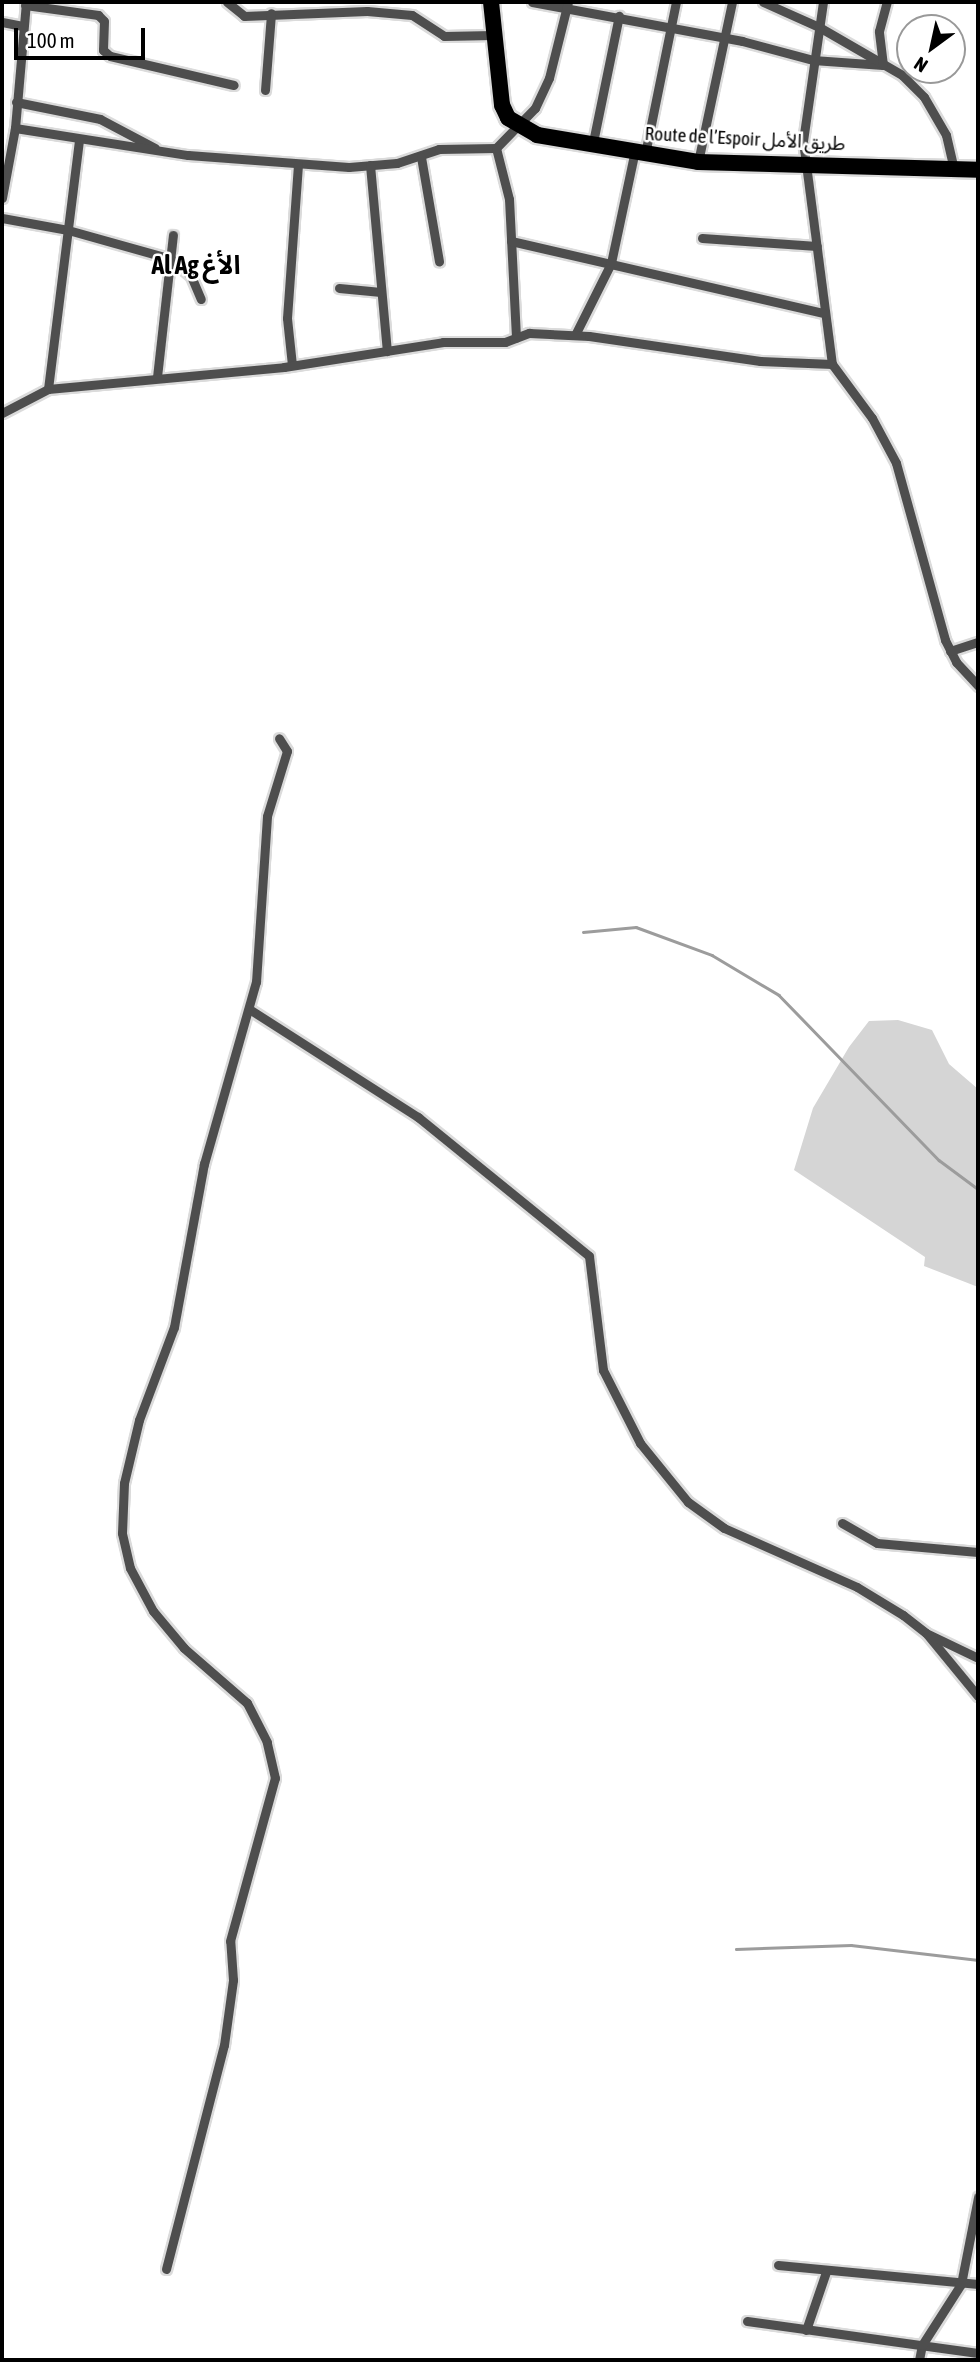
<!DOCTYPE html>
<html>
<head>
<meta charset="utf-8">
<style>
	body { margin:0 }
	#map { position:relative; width:980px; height:2362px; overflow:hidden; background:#fff; font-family:"Asap Condensed","Noto Sans Arabic",sans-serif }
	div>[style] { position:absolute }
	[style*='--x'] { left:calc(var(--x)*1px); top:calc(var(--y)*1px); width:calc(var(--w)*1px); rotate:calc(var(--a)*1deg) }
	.green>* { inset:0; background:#d5d5d5 }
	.stream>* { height:2.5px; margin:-1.25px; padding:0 1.25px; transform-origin:1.25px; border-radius:1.25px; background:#9c9c9c }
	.roads { filter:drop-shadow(2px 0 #dbdbdb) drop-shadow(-2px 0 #dbdbdb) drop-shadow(0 2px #dbdbdb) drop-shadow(0 -2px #dbdbdb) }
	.minor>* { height:9px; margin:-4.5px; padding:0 4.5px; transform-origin:4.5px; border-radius:4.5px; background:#4e4e4e }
	.trunk>* { height:16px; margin:-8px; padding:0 8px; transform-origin:8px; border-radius:8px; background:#000 }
	span { translate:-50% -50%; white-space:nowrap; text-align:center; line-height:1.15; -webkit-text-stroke:5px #fff; paint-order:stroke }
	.street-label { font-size:19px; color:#000 }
	.district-label { font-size:26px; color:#000; font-weight:700 }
	.frame { position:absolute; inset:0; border:4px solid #000; pointer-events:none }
	.north { position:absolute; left:896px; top:14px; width:70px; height:70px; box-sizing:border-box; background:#fff; border:2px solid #999; border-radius:50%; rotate:213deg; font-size:19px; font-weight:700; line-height:28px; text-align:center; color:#000 }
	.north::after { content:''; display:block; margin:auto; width:24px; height:32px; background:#000; clip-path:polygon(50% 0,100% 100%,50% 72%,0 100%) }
	.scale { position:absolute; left:14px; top:28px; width:131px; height:32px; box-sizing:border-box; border:4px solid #000; border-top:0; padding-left:9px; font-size:21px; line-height:24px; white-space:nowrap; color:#000; -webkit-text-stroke:5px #fff; paint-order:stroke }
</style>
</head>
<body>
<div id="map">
	<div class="green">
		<div style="clip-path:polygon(898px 1020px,932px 1030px,949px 1064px,978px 1089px,978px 1287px,924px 1266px,925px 1257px,794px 1170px,813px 1108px,849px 1047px,869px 1021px)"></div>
	</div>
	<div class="stream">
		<div style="--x:583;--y:932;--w:53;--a:-5.4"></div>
		<div style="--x:636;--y:927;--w:81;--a:20.2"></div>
		<div style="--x:712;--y:955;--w:78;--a:30.8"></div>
		<div style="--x:779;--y:995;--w:230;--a:45.9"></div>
		<div style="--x:939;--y:1160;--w:49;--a:36.6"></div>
		<div style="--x:736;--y:1949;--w:115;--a:-2"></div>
		<div style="--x:851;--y:1945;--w:128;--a:6.7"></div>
	</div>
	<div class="roads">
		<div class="minor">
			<div style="--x:227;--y:2;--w:22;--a:39"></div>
			<div style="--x:244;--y:16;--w:123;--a:-2.3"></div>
			<div style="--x:367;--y:11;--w:45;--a:5.1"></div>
			<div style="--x:412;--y:15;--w:38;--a:33"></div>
			<div style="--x:444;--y:36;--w:49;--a:-1.2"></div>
			<div style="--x:532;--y:2;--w:214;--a:10.5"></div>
			<div style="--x:742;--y:41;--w:73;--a:15"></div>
			<div style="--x:813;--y:60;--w:70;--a:4.1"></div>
			<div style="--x:763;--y:2;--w:61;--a:24.1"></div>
			<div style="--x:819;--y:27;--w:96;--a:30"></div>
			<div style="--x:902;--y:75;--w:31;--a:45"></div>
			<div style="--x:924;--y:97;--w:44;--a:59.9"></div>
			<div style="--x:946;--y:135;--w:36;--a:77"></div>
			<div style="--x:823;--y:2;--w:140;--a:98.2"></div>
			<div style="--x:803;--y:141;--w:225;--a:82.6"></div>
			<div style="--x:832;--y:364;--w:67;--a:53.5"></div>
			<div style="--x:872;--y:418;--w:51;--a:61.9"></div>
			<div style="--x:896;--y:463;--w:184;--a:74.5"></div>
			<div style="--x:945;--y:640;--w:25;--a:63"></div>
			<div style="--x:956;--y:662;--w:33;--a:47"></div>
			<div style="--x:25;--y:5;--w:74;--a:7.8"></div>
			<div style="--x:98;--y:15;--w:8;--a:45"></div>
			<div style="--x:104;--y:21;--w:29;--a:92"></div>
			<div style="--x:103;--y:50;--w:9;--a:41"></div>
			<div style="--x:110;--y:56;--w:127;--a:13.2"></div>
			<div style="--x:2;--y:22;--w:21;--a:11"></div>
			<div style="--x:883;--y:65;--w:34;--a:-97"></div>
			<div style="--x:879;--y:31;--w:30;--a:-75"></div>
			<div style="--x:265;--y:90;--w:77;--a:-85.5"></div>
			<div style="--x:16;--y:102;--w:86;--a:11.4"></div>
			<div style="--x:100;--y:119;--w:62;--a:27.8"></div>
			<div style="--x:15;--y:128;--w:175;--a:8.9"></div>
			<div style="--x:188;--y:155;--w:161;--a:4.3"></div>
			<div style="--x:349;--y:167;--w:48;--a:-4.8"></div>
			<div style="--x:397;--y:163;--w:44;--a:-18.4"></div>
			<div style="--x:439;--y:149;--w:57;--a:-1"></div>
			<div style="--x:496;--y:148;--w:56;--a:-45.7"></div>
			<div style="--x:535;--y:108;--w:33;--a:-65"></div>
			<div style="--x:549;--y:78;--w:78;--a:-76"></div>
			<div style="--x:592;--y:147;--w:134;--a:-78.4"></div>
			<div style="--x:496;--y:148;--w:53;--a:75.7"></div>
			<div style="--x:509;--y:199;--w:139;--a:87.1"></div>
			<div style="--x:645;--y:154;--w:155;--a:-78.5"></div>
			<div style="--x:421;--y:157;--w:106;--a:80.2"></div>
			<div style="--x:698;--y:162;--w:164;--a:-78"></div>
			<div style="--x:370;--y:165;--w:187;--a:84.8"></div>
			<div style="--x:2;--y:198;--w:71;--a:-79.5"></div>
			<div style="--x:15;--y:128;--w:126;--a:-85"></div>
			<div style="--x:2;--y:218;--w:67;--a:10.3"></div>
			<div style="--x:68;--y:230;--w:107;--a:15.7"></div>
			<div style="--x:171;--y:259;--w:26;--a:40"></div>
			<div style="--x:191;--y:276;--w:25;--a:67"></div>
			<div style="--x:702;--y:238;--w:115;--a:4"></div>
			<div style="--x:511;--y:241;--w:321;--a:13"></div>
			<div style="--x:339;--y:288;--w:42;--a:5.4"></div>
			<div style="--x:575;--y:335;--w:80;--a:-63.4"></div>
			<div style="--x:611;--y:263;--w:110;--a:-78"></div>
			<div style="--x:292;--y:365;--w:47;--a:-96.1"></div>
			<div style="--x:287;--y:318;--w:154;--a:-85.9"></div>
			<div style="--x:157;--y:377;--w:143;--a:-83.6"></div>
			<div style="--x:48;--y:389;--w:252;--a:-82.9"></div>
			<div style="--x:2;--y:413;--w:52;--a:-27.6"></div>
			<div style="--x:48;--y:389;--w:237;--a:-5.3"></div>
			<div style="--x:284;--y:367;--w:161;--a:-8.9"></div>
			<div style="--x:443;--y:342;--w:62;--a:0"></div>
			<div style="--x:505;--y:342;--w:26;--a:-21"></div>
			<div style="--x:529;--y:333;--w:60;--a:2.9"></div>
			<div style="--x:589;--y:336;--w:173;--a:8.3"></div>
			<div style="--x:760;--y:361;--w:72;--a:2.4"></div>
			<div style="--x:950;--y:651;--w:29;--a:-18"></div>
			<div style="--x:249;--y:1009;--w:201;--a:32.6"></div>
			<div style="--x:418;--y:1117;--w:220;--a:39.1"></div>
			<div style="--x:589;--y:1256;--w:115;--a:83"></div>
			<div style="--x:603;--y:1370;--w:82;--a:63.1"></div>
			<div style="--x:640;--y:1443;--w:76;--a:50.9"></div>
			<div style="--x:688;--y:1502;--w:44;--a:35.8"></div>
			<div style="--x:724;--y:1528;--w:145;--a:23.9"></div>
			<div style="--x:857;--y:1587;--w:54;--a:31.3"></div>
			<div style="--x:903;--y:1615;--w:29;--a:38"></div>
			<div style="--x:926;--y:1633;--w:82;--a:50.5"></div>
			<div style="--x:842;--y:1523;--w:40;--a:29.7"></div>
			<div style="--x:877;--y:1543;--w:101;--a:5.1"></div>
			<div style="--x:928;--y:1634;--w:55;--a:25.6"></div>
			<div style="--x:778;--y:2265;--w:201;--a:5.4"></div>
			<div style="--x:166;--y:2269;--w:231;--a:-75.5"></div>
			<div style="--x:224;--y:2045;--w:66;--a:-82.1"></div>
			<div style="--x:233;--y:1980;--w:39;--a:-94"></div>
			<div style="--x:230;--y:1941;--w:169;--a:-74.6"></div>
			<div style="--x:275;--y:1778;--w:37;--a:-103"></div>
			<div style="--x:267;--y:1742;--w:44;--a:-117.1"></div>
			<div style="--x:247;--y:1703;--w:84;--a:-138.9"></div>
			<div style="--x:184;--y:1648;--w:48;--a:-130"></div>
			<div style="--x:153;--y:1611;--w:49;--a:-118.1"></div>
			<div style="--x:130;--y:1568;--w:36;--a:-103"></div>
			<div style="--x:122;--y:1533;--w:50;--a:-87.7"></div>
			<div style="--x:124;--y:1483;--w:65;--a:-76.6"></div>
			<div style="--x:139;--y:1420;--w:99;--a:-69.4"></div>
			<div style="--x:174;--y:1327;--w:166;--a:-79.6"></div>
			<div style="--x:204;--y:1164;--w:189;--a:-74.1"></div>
			<div style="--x:256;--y:982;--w:166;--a:-86.2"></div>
			<div style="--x:267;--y:816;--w:68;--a:-72.9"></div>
			<div style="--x:287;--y:751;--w:15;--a:-122"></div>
			<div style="--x:747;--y:2321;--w:233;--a:7.9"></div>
			<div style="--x:806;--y:2330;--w:61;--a:-71"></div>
			<div style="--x:919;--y:2360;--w:15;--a:-79"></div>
			<div style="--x:922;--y:2345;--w:72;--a:-57.4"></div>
			<div style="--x:961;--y:2284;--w:89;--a:-78.9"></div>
		</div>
		<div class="trunk">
			<div style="--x:491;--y:2;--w:104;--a:83.9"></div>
			<div style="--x:502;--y:105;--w:14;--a:65"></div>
			<div style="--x:508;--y:118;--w:34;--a:30"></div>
			<div style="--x:537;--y:135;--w:163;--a:9.5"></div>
			<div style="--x:698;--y:162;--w:280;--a:1.6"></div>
		</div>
	</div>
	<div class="street-label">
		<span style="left:745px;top:139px;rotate:3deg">Route de l’Espoir طريق الأمل</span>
	</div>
	<div class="district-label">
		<span style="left:196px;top:266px">Al Ag الأغ</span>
	</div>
	<div class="frame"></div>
	<div class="north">N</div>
	<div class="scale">100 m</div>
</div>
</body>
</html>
